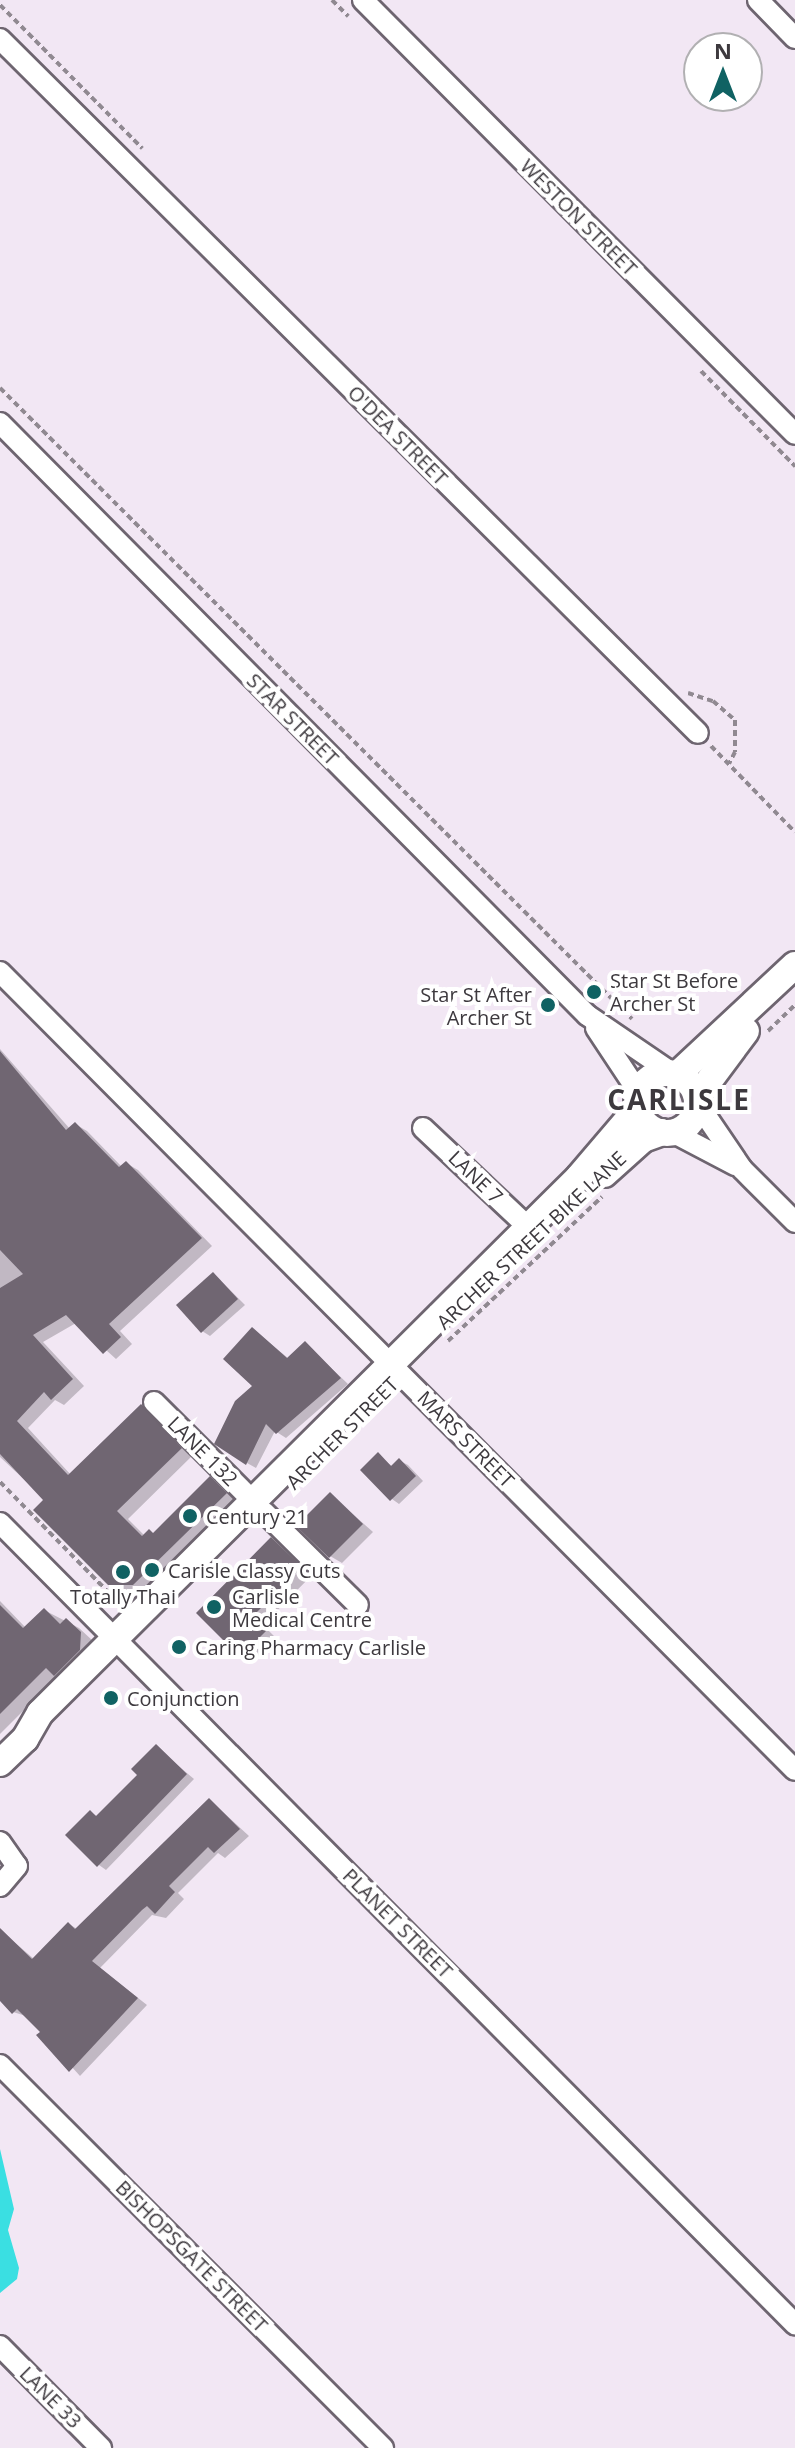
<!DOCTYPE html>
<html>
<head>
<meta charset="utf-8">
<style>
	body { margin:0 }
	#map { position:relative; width:795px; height:2448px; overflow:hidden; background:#f2e7f4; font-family:"Open Sans",sans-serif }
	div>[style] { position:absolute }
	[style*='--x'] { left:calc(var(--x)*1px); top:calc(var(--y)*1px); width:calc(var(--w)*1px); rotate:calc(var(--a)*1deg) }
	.water>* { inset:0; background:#3adfe2 }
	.shadow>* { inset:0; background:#0003 }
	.building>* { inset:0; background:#706672 }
	.path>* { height:4px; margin-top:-2px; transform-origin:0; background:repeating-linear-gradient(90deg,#908991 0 6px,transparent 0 10px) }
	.roads { filter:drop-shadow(2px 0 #6e6570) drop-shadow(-2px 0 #6e6570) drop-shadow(0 2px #6e6570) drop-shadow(0 -2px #6e6570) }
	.minor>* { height:20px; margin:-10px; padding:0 10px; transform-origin:10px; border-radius:10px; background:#fff }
	.major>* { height:26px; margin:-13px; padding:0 13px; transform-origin:13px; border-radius:13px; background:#fff }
	.major>.ring { margin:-13px; padding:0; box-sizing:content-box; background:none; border:26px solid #fff; border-radius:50% }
	.dots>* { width:22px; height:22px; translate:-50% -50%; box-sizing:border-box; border:4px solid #fff; border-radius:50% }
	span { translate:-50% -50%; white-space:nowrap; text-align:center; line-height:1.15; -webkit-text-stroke:8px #fff; paint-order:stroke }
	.street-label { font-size:20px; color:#3d393e }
	.poi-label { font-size:20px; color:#3d393e }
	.left { translate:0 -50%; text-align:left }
	.right { translate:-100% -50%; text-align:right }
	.district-label { font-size:28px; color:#3d393e; font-weight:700; letter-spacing:2px }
	.north { position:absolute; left:683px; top:32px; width:80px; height:80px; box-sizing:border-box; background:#fff; border:2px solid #b1b0b2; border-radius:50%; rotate:0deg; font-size:22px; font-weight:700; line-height:32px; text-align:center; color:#3d393e }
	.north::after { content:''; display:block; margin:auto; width:28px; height:36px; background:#106263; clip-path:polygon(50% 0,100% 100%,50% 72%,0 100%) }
</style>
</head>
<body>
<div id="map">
	<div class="water">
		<div style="clip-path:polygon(0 2149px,14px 2209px,8px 2230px,19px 2268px,17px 2279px,0 2293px)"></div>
	</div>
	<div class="shadow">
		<div style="clip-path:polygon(0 1049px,70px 1129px,75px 1124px,87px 1131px,122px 1167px,126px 1163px,138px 1170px,212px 1246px,120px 1331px,132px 1344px,116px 1359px,76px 1323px,43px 1342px,84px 1386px,64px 1405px,55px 1400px,28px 1428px,71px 1475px,142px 1407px,192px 1456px,128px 1519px,145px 1536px,154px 1534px,210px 1479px,237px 1501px,146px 1591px,122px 1591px,110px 1583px,46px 1500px,0 1457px)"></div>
		<div style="clip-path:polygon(214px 1274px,245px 1305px,210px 1336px,202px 1331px)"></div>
		<div style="clip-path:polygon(253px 1329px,289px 1359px,305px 1343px,348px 1384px,286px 1438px,275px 1431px,256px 1468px,247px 1463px,255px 1386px)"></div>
		<div style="clip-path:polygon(378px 1455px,393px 1467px,400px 1461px,408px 1465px,423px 1481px,399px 1504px,392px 1499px)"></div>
		<div style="clip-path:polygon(330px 1494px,373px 1532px,342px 1563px,330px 1556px)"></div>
		<div style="clip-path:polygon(272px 1540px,312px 1575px,263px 1625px,277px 1639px,253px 1662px,241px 1655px)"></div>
		<div style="clip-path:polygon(0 1601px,26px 1628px,44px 1610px,79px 1628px,93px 1641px,93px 1658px,68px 1682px,58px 1676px,0 1734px)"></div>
		<div style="clip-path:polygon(156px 1747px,194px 1779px,106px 1870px,99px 1865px,90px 1812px,98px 1817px,140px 1775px)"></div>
		<div style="clip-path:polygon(210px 1800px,249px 1836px,225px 1858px,218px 1853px,178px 1893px,184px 1899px,166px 1918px,152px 1915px,100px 1968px,147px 2005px,80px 2076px,26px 2016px,13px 2012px,0 1980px,0 1930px,34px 1959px,69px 1924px,77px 1929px)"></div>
	</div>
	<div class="building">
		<div style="clip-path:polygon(0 1051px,66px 1130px,75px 1122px,119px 1167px,126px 1161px,202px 1238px,109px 1324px,121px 1337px,103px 1354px,66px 1315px,33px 1335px,73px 1379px,51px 1400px,44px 1392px,17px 1421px,68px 1475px,141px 1404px,182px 1448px,117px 1511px,142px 1536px,149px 1529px,153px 1533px,210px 1476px,227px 1493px,133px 1585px,108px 1585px,33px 1510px,43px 1500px,0 1454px,0 1288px,23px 1274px,0 1250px)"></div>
		<div style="clip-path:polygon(213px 1272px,238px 1299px,201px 1333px,176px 1305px)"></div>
		<div style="clip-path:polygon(252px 1327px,287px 1358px,305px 1341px,341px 1378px,276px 1434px,266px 1424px,246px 1465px,214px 1444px,235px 1401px,252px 1386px,223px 1359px)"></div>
		<div style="clip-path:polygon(378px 1452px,391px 1466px,399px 1458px,416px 1476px,390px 1501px,360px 1470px)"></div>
		<div style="clip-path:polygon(330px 1492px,363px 1524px,329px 1558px,296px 1526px)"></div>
		<div style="clip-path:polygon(271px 1537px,302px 1567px,252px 1617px,266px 1631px,240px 1657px,196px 1613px)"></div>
		<div style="clip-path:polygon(0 1605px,23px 1628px,44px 1608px,60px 1624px,66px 1618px,81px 1632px,80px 1650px,54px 1676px,46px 1668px,0 1714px)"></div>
		<div style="clip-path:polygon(156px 1744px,187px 1774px,97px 1867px,65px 1835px,90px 1810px,96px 1816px,137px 1775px,131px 1769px)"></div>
		<div style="clip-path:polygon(209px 1798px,240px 1829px,214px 1853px,208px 1847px,169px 1886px,175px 1892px,155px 1914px,147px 1906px,142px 1910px,92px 1961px,138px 1998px,69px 2072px,36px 2035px,40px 2032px,17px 2009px,12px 2014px,0 2001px,0 1928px,32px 1959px,68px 1922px,75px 1929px)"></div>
	</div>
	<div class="path">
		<div style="--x:332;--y:0;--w:23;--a:45"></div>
		<div style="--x:0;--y:5;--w:202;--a:45.2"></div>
		<div style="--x:701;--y:371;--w:134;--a:45.3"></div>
		<div style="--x:0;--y:388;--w:893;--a:44.95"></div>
		<div style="--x:688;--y:693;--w:26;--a:18"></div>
		<div style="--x:713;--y:701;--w:29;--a:41"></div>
		<div style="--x:735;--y:720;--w:32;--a:90"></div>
		<div style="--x:735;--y:752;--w:13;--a:117"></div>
		<div style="--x:711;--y:746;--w:120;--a:45.7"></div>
		<div style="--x:768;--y:1031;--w:37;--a:-44"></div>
		<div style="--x:448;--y:1341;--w:211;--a:-43.1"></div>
		<div style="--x:0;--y:1482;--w:170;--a:45.5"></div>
	</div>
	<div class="roads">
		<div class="minor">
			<div style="--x:363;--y:0;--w:612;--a:45.13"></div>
			<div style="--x:758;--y:0;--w:53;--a:45.8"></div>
			<div style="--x:0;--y:39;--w:984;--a:44.84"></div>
			<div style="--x:0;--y:423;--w:834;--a:45.24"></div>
			<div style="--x:587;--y:1015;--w:103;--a:34.3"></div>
			<div style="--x:0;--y:972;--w:1126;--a:45.11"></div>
			<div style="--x:596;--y:1028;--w:78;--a:56.5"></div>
			<div style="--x:698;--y:1104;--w:78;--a:55.9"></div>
			<div style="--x:742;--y:1169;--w:75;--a:45"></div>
			<div style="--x:423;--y:1128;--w:144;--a:43.3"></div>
			<div style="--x:672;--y:1132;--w:71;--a:27.6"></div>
			<div style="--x:154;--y:1402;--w:140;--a:45"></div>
			<div style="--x:264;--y:1512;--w:132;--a:44.7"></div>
			<div style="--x:0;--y:1523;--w:1129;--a:45.22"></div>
			<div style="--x:0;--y:1842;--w:29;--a:55"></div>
			<div style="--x:17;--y:1866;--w:26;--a:130"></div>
			<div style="--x:0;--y:2065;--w:542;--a:45"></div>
			<div style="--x:0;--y:2346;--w:144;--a:45.3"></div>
		</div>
		<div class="major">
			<div class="ring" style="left:637px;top:1073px;width:34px;height:34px"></div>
			<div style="--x:678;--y:1074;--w:160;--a:-43"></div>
			<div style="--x:697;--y:1097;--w:82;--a:-53.4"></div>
			<div style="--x:604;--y:1174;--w:52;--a:-41.9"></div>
			<div style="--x:643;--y:1139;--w:20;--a:-20"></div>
			<div style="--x:0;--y:1763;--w:35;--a:-44"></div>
			<div style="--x:25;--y:1739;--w:30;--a:-60"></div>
			<div style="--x:40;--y:1713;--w:760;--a:-44.84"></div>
			<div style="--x:579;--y:1177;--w:91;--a:-49.5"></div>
		</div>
	</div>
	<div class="dots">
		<div style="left:594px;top:992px;background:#106263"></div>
		<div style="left:548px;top:1005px;background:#106263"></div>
		<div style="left:190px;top:1516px;background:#106263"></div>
		<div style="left:152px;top:1570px;background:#106263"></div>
		<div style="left:123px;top:1572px;background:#106263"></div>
		<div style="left:214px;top:1607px;background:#106263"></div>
		<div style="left:179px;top:1647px;background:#106263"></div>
		<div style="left:111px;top:1698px;background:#106263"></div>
	</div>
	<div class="street-label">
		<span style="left:579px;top:217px;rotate:45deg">WESTON STREET</span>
		<span style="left:398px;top:435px;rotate:45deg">O'DEA STREET</span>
		<span style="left:293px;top:719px;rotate:45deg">STAR STREET</span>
		<span style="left:476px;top:1177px;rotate:44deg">LANE 7</span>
		<span style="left:531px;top:1240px;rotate:-43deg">ARCHER STREET BIKE LANE</span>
		<span style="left:342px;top:1433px;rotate:-45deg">ARCHER STREET</span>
		<span style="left:466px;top:1439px;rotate:45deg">MARS STREET</span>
		<span style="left:203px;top:1451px;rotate:45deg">LANE 132</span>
		<span style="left:398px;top:1923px;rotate:45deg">PLANET STREET</span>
		<span style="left:192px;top:2256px;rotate:45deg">BISHOPSGATE STREET</span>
		<span style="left:51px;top:2397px;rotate:45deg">LANE 33</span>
	</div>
	<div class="poi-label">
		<span class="left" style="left:610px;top:992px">Star St Before<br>Archer St</span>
		<span class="right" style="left:532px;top:1006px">Star St After<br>Archer St</span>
		<span class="left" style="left:206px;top:1516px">Century 21</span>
		<span class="left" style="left:168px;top:1570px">Carisle Classy Cuts</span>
		<span style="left:123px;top:1596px">Totally Thai</span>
		<span class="left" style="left:232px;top:1608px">Carlisle<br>Medical Centre</span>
		<span class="left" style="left:195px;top:1647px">Caring Pharmacy Carlisle</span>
		<span class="left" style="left:127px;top:1698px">Conjunction</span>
	</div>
	<div class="district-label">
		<span style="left:679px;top:1099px">CARLISLE</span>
	</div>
	<div class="north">N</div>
</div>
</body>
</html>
